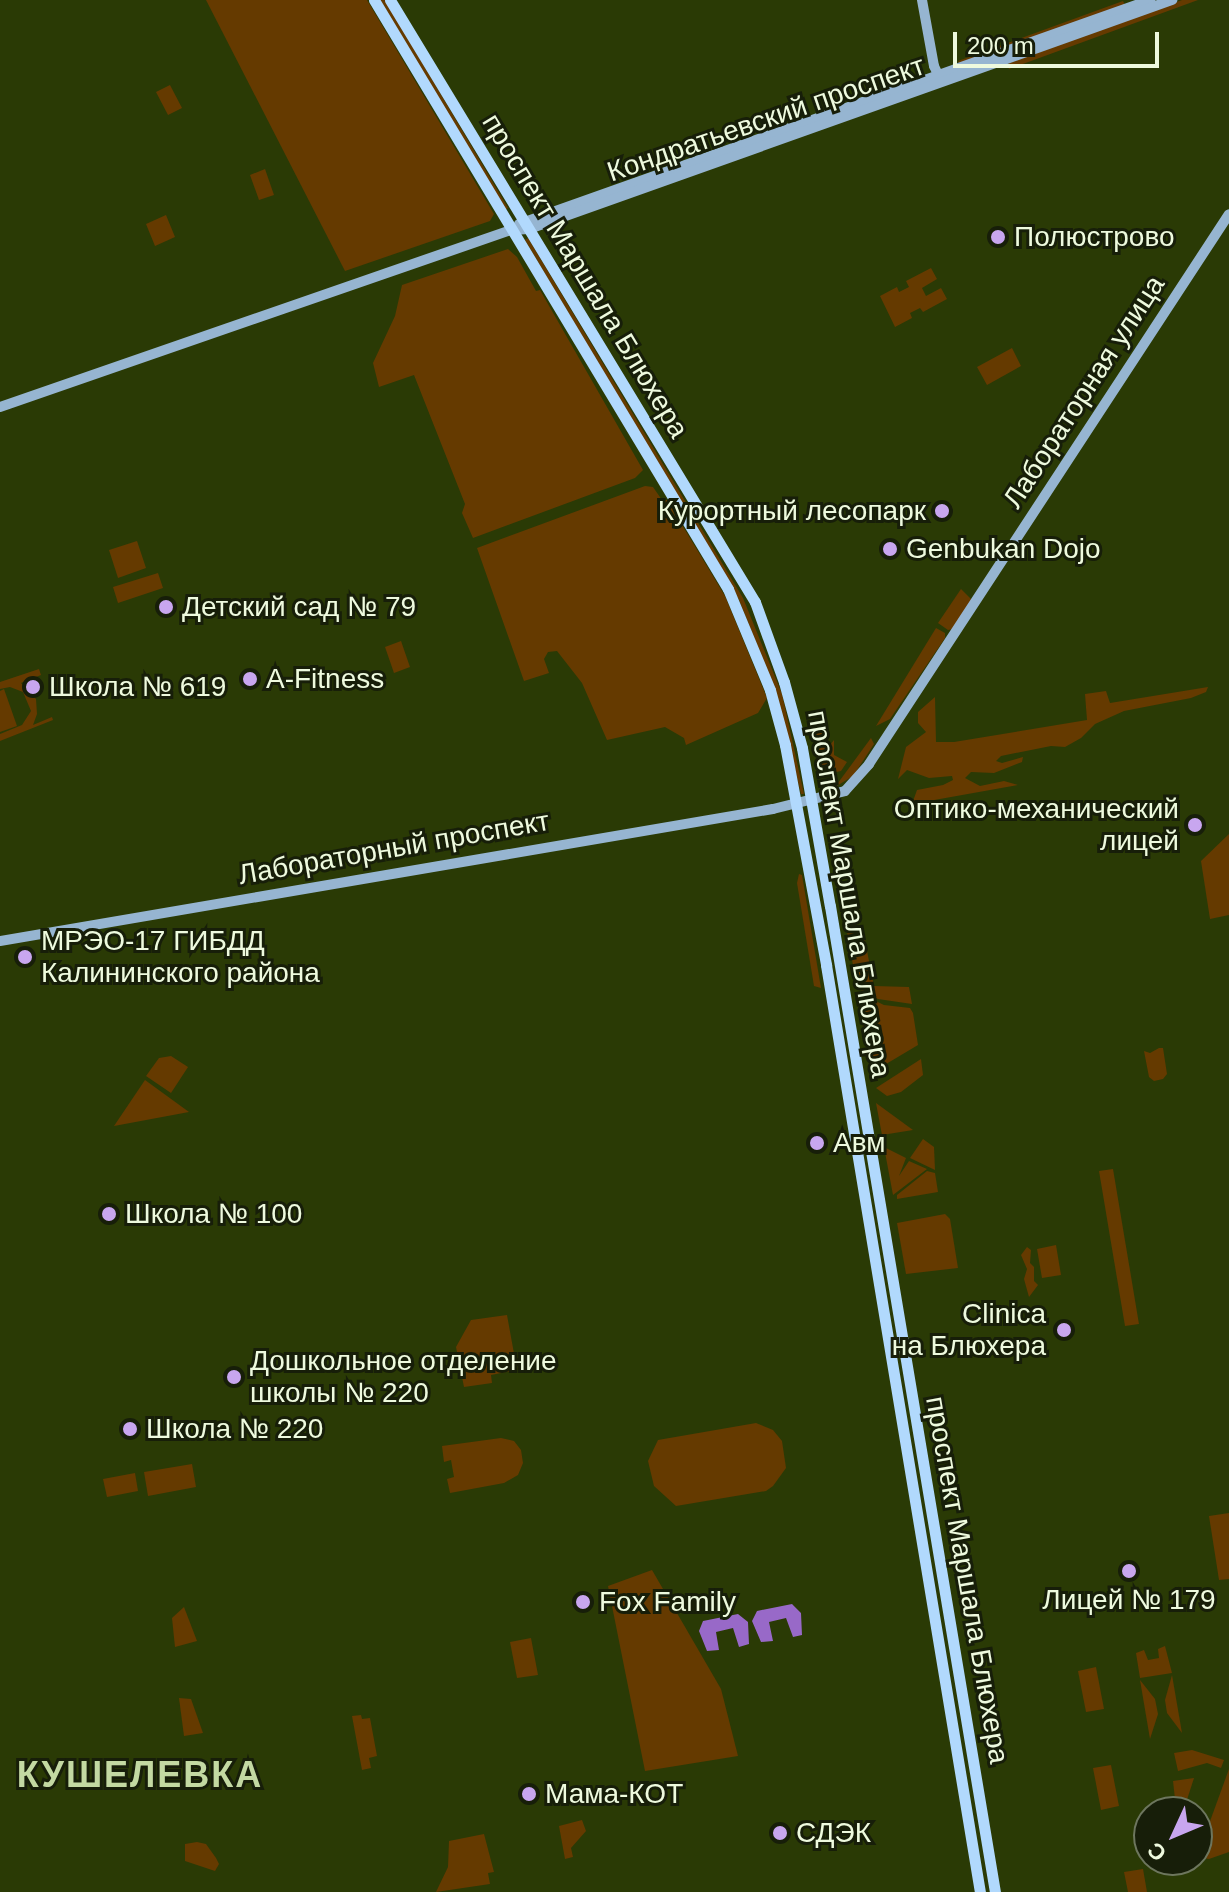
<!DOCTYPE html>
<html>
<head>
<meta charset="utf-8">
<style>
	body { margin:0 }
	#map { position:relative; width:1229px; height:1892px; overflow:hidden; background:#2a3a05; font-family:Helvetica,sans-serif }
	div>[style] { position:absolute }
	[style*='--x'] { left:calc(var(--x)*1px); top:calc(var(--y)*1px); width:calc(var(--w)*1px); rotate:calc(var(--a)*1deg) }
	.green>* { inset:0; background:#653a00 }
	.water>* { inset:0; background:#9869c8 }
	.secondary>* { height:10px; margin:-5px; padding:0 5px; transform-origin:5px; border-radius:5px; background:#96b5d1 }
	.primary>* { height:11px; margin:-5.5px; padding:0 5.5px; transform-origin:5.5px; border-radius:5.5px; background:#b1d9fd }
	.dots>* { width:22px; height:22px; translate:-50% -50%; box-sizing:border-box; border:4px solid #171e09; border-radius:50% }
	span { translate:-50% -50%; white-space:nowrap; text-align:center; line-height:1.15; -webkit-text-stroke:6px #171e09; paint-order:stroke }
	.street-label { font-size:28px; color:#eefade }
	.poi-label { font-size:28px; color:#eefade }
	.left { translate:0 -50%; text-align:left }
	.right { translate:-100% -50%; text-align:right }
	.district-label { font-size:36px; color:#c3d9a2; font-weight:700; letter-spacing:2px }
	.north { position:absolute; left:1133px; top:1796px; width:80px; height:80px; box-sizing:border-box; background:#171e09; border:2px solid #6d765e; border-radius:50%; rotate:226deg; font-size:22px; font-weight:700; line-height:32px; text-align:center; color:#eefade }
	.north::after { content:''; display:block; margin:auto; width:28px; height:36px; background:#c8a6ef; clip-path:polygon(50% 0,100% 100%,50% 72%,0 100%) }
	.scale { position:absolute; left:953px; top:32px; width:206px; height:36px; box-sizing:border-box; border:4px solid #eefade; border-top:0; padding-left:10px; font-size:24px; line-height:28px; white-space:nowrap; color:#eefade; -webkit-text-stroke:6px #171e09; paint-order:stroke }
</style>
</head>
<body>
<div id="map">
	<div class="green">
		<div style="clip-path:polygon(206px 0,367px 0,494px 214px,490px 221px,345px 271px)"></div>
		<div style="clip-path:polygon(380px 0,385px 0,508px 208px,505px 210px)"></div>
		<div style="clip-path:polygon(1182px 0,1198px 0,1009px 69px,1007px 64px)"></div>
		<div style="clip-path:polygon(1123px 1px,1125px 5px,960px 65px,958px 61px)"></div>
		<div style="clip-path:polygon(170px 85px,182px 108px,168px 115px,156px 92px)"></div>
		<div style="clip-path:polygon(265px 169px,274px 195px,259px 200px,250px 175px)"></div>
		<div style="clip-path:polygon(166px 215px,175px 237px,155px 246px,146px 224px)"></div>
		<div style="clip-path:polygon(528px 238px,743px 598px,782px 694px,804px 794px,801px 794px,777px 695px,739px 600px,525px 240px)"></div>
		<div style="clip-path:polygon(508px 249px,517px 257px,536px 291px,540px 290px,643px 470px,635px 478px,473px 538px,462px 513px,465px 504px,414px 375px,379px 387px,373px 363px,395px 316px,402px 285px)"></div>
		<div style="clip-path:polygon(931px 268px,937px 279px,922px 288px,926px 296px,941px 288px,947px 299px,923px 312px,920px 308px,910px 313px,912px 318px,895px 327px,880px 296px,897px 287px,899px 292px,909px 287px,906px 281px)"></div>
		<div style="clip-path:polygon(1012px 348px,1021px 366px,987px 385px,977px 367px)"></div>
		<div style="clip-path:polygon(645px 486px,653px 487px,662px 500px,667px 500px,725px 596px,767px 698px,758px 713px,686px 745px,684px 738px,665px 727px,607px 740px,582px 683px,557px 651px,548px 652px,544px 659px,549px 673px,524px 681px,477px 548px)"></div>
		<div style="clip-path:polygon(137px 541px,146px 568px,118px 578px,109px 550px)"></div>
		<div style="clip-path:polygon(158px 573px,163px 588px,118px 603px,113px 587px)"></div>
		<div style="clip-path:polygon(961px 589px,972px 600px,953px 629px,948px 630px,938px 623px)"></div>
		<div style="clip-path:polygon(936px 628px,945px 633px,945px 638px,890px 719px,876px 726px)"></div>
		<div style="clip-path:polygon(401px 641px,410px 667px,394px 673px,385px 647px)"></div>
		<div style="clip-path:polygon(39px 669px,41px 675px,21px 683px,36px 699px,37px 714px,33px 725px,52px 717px,53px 720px,0 741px,0 734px,22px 725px,31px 711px,23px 692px,10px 687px,0 689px,0 682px)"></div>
		<div style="clip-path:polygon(1208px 687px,1206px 692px,1191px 698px,1124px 711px,1095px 724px,1081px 738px,1065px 747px,1051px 746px,1001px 756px,996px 761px,1002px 763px,1023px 757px,1022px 762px,994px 773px,971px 772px,965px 778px,980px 786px,1004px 781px,1018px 785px,912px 804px,917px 790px,943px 785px,953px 780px,952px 776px,929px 778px,907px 770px,898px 779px,906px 747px,926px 732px,918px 723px,918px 712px,935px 697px,936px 742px,954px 742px,1087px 720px,1085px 694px,1106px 691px,1110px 703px)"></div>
		<div style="clip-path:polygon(4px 689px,17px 726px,0 732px,0 691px)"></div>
		<div style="clip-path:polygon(819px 729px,825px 733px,821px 739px,830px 745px,834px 740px,834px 755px,847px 762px,841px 771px,822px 775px,813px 730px)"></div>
		<div style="clip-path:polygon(871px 738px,874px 744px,853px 776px,835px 787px)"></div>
		<div style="clip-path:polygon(1229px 834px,1229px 915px,1210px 919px,1201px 861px)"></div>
		<div style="clip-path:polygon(799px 874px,802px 875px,821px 988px,814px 986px,797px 883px)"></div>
		<div style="clip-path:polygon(846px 926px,864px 936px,874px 986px,909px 987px,912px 1004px,878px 999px,857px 988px)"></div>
		<div style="clip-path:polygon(857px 992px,884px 1005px,910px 1008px,913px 1013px,918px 1045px,871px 1073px)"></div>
		<div style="clip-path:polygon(1159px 1048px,1163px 1048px,1167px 1074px,1163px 1079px,1154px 1081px,1149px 1077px,1144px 1051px,1150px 1053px)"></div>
		<div style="clip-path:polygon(171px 1056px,188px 1067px,171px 1093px,146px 1076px,159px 1058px)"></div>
		<div style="clip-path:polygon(921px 1059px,923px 1075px,901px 1092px,887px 1096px,876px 1088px)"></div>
		<div style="clip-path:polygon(145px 1080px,189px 1112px,114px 1126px)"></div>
		<div style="clip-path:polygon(876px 1103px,913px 1130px,882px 1135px)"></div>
		<div style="clip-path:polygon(923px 1139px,934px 1147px,935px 1170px,910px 1158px)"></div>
		<div style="clip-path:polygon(884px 1147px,906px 1158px,899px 1176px,909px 1161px,927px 1169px,893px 1195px)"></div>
		<div style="clip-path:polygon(1113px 1169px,1139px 1324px,1125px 1326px,1099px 1171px)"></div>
		<div style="clip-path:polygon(927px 1171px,935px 1173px,938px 1192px,897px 1199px,897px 1195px)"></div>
		<div style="clip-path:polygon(945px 1214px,950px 1219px,958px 1268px,906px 1274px,897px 1223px)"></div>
		<div style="clip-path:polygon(1056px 1245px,1061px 1275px,1042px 1278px,1037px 1249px)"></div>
		<div style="clip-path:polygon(1027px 1247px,1031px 1250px,1030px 1263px,1034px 1267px,1034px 1281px,1038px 1285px,1029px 1297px,1024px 1279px,1027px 1269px,1021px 1255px)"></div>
		<div style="clip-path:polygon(507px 1315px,517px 1370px,491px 1375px,492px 1383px,464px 1387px,456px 1347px,471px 1320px)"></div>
		<div style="clip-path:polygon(756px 1423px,773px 1430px,782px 1441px,786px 1468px,773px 1486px,766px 1491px,676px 1506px,654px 1486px,648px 1461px,658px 1440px)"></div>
		<div style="clip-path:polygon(501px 1438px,514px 1441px,521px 1450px,523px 1463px,518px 1475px,504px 1483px,450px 1493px,447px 1479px,454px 1477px,451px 1460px,444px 1462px,442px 1446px)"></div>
		<div style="clip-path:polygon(192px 1464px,196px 1487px,148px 1496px,144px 1472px)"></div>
		<div style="clip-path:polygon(135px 1473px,138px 1491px,107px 1497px,103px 1479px)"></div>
		<div style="clip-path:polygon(1229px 1513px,1229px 1579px,1219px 1580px,1209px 1516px)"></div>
		<div style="clip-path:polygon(652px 1570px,721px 1689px,738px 1756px,645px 1771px,608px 1586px)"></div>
		<div style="clip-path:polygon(184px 1607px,197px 1641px,175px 1647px,172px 1618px)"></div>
		<div style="clip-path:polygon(531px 1638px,538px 1675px,517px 1678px,510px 1642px)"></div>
		<div style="clip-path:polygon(1165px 1646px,1172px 1673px,1140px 1678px,1136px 1653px,1144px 1650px,1148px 1660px,1159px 1658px,1158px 1649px)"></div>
		<div style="clip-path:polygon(1096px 1667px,1104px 1709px,1086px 1712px,1078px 1671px)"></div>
		<div style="clip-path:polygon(1172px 1675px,1182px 1733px,1167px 1713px,1165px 1700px)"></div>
		<div style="clip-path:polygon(1140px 1680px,1155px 1699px,1158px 1714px,1150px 1739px)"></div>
		<div style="clip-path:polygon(179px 1698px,191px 1699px,203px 1733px,184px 1736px)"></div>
		<div style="clip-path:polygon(361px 1715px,362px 1719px,370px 1718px,377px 1756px,369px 1758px,371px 1768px,362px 1770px,352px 1716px)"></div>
		<div style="clip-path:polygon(1192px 1750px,1224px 1760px,1221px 1768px,1207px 1763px,1178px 1771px,1174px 1753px)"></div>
		<div style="clip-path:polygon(1111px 1765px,1119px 1806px,1101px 1810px,1093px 1768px)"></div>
		<div style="clip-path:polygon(1229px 1769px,1229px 1852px,1209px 1859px,1197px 1857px)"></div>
		<div style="clip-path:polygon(1194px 1778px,1184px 1809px,1180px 1812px,1176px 1808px,1173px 1781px)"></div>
		<div style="clip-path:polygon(582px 1820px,586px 1831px,571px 1848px,573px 1857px,565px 1859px,559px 1826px)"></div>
		<div style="clip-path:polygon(484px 1834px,494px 1872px,488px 1873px,490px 1884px,436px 1892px,448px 1867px,449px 1841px)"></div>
		<div style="clip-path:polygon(197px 1842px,206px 1844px,216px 1858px,219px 1864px,215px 1871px,185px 1861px,185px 1844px)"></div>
		<div style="clip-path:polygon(1143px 1869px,1147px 1892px,1128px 1892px,1124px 1872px)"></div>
	</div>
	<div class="water">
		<div style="clip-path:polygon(792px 1604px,801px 1613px,802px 1635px,793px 1637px,786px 1618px,769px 1622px,773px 1641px,761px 1642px,752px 1621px,757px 1611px)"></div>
		<div style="clip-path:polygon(738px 1614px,748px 1622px,749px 1644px,739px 1647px,733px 1628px,716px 1632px,719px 1650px,707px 1651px,699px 1631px,703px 1621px)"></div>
	</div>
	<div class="secondary">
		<div style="--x:922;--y:0;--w:67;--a:79.7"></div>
		<div style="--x:934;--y:66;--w:17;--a:65"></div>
		<div style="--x:519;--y:224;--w:670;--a:-19.54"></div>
		<div style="--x:0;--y:407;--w:541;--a:-19.11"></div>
		<div style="--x:511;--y:230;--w:18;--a:-3"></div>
		<div style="--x:529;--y:229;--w:683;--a:-19.6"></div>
		<div style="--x:0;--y:941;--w:784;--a:-9.69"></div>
		<div style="--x:773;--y:809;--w:74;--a:-14"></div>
		<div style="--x:845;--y:791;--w:36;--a:-48"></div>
		<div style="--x:869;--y:764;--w:657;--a:-56.79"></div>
	</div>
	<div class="primary">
		<div style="--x:374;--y:0;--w:687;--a:58.99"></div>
		<div style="--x:728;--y:589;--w:109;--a:67.4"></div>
		<div style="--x:770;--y:690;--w:57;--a:74.7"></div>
		<div style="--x:785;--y:745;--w:224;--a:79.4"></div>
		<div style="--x:826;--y:965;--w:940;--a:80.57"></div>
		<div style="--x:390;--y:0;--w:704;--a:58.77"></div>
		<div style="--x:755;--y:602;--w:85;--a:70.1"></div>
		<div style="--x:784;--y:682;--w:68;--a:74.7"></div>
		<div style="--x:802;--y:748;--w:160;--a:80"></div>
		<div style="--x:830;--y:906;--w:1000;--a:80.5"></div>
	</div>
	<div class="dots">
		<div style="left:998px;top:237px;background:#c8a6ef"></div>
		<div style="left:942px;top:511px;background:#c8a6ef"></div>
		<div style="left:890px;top:549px;background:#c8a6ef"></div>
		<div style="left:166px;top:607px;background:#c8a6ef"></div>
		<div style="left:250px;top:679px;background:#c8a6ef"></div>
		<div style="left:33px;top:687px;background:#c8a6ef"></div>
		<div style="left:1195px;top:825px;background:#c8a6ef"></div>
		<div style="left:25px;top:957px;background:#c8a6ef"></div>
		<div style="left:817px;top:1143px;background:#c8a6ef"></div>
		<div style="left:109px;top:1214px;background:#c8a6ef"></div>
		<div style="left:1064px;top:1330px;background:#c8a6ef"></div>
		<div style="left:234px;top:1377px;background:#c8a6ef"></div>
		<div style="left:130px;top:1429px;background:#c8a6ef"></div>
		<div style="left:1129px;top:1571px;background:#c8a6ef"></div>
		<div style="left:583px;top:1602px;background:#c8a6ef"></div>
		<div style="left:529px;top:1794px;background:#c8a6ef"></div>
		<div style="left:780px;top:1833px;background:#c8a6ef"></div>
	</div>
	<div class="street-label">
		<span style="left:766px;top:119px;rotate:-19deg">Кондратьевский проспект</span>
		<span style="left:585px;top:276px;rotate:59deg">проспект Маршала Блюхера</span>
		<span style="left:1084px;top:392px;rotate:-57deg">Лабораторная улица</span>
		<span style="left:394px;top:848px;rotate:-10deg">Лабораторный проспект</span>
		<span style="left:849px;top:894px;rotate:80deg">проспект Маршала Блюхера</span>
		<span style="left:967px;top:1580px;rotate:80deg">проспект Маршала Блюхера</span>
	</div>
	<div class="poi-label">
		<span class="left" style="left:1014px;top:237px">Полюстрово</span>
		<span class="right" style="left:926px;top:511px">Курортный лесопарк</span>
		<span class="left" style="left:906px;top:549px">Genbukan Dojo</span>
		<span class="left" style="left:182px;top:607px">Детский сад № 79</span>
		<span class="left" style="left:266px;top:679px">A-Fitness</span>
		<span class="left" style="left:49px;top:687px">Школа № 619</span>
		<span class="right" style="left:1179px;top:825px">Оптико-механический<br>лицей</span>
		<span class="left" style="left:41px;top:957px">МРЭО-17 ГИБДД<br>Калининского района</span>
		<span class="left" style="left:833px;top:1143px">Авм</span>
		<span class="left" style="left:125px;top:1214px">Школа № 100</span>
		<span class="right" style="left:1046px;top:1330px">Clinica<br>на Блюхера</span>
		<span class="left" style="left:250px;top:1377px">Дошкольное отделение<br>школы № 220</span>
		<span class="left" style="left:146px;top:1429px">Школа № 220</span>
		<span style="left:1129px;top:1600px">Лицей № 179</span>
		<span class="left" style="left:599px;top:1602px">Fox Family</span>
		<span class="left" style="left:545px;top:1794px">Мама-КОТ</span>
		<span class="left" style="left:796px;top:1833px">СДЭК</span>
	</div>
	<div class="district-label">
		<span style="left:140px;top:1775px">КУШЕЛЕВКА</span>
	</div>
	<div class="north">С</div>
	<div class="scale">200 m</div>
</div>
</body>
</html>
